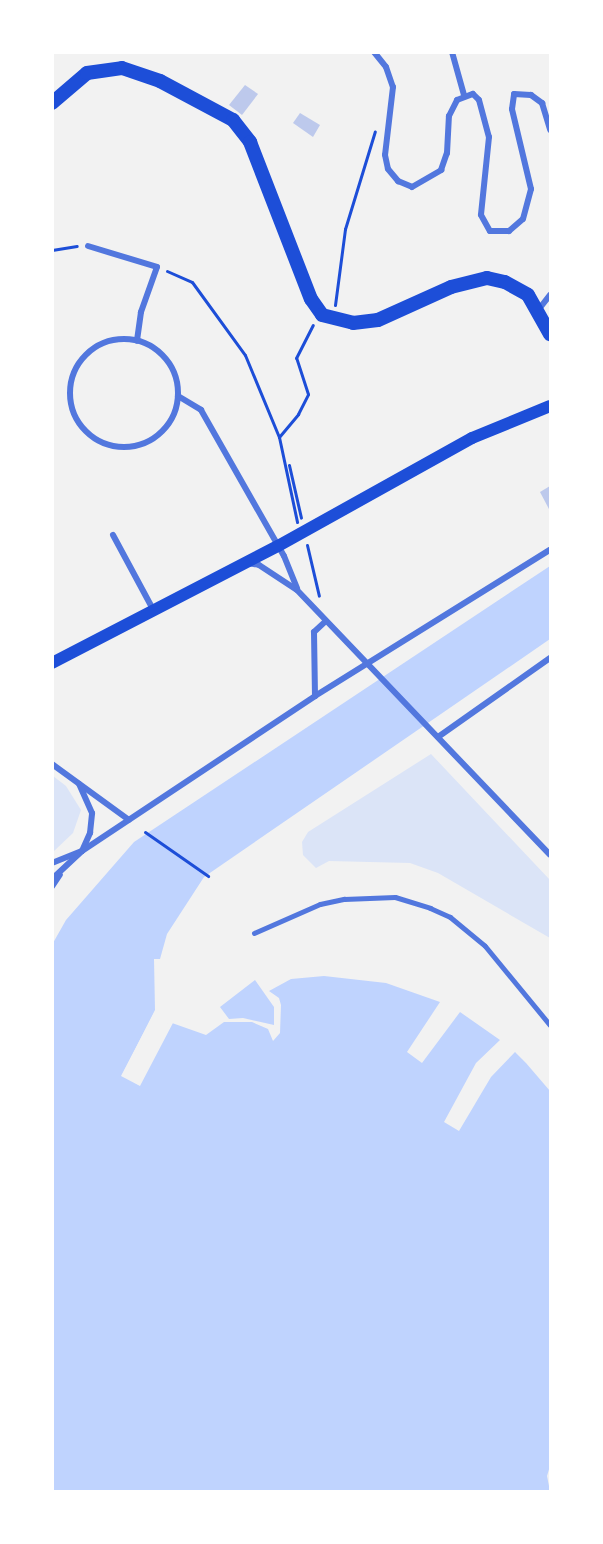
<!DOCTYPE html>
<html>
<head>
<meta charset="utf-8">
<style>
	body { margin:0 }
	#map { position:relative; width:603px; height:1544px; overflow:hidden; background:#f2f2f2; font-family:"Sofia Sans Condensed",sans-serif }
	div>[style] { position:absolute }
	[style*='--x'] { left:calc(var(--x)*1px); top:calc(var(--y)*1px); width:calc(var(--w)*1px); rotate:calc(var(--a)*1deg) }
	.green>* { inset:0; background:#dbe4f7 }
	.water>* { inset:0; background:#bfd3fe }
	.pier>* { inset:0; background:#f2f2f2 }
	.building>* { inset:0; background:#bdc9ec }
	.path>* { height:3px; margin:-1.5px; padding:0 1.5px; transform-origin:1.5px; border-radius:1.5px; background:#1d4ed8 }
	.pedestrian>* { height:5px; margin:-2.5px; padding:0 2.5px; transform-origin:2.5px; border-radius:2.5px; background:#5277de }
	.minor>* { height:6px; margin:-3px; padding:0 3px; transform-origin:3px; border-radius:3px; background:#5277de }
	.minor>.ring { margin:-3px; padding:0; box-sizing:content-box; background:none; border:6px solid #5277de; border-radius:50% }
	.secondary>* { height:12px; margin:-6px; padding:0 6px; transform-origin:6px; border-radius:6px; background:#1d4ed8 }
	.primary>* { height:14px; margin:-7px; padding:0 7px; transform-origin:7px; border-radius:7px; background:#1d4ed8 }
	span { translate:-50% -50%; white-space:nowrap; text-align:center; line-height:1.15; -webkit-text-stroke:5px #fff; paint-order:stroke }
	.frame { position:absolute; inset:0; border:54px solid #fff; pointer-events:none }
</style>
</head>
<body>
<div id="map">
	<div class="green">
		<div style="clip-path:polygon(431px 754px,550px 880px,550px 938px,438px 873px,410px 863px,329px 861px,316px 868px,303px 855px,302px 842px,308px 832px)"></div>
		<div style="clip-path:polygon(53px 776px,66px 786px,81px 810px,73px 833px,53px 852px)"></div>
	</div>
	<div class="water">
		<div style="clip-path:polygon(550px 566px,550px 639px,204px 877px,167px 934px,160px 959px,154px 959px,155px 1010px,122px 1075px,139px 1085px,172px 1023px,206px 1035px,224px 1022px,252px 1022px,268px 1029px,273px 1041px,280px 1033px,281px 1005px,279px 998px,269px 991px,291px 979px,324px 976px,386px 983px,440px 1002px,407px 1052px,422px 1063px,460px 1012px,500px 1040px,476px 1063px,444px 1122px,459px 1131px,491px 1077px,515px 1052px,526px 1063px,550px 1091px,550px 1466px,547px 1476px,550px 1491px,53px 1492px,53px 943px,66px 920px,134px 842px)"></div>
		<div style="clip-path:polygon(255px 980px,274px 1007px,274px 1025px,243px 1018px,229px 1019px,220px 1007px)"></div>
	</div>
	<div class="pier">
		<div style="clip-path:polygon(155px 1011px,126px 1074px,138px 1081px,169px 1021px,174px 1021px,140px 1086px,121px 1076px)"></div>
	</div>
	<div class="building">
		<div style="clip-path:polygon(245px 85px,258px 94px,242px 115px,229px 105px)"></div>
		<div style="clip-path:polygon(300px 113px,320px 125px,313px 137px,293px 123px)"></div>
		<div style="clip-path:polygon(550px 486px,550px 511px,540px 492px)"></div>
	</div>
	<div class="path">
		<div style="--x:52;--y:250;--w:25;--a:-9"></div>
		<div style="--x:167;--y:271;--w:27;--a:24"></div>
		<div style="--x:192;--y:282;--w:90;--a:54"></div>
		<div style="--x:245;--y:355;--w:89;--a:67.5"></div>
		<div style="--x:279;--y:437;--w:87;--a:78"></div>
		<div style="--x:335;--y:305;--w:77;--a:-82.5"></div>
		<div style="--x:345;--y:229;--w:102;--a:-73"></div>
		<div style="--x:279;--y:437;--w:30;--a:-50"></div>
		<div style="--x:298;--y:414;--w:22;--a:-63"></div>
		<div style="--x:308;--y:394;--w:38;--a:-108"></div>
		<div style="--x:296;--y:358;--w:37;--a:-63"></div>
		<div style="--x:289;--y:465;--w:54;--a:77.2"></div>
		<div style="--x:307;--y:545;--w:52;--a:76.8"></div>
		<div style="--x:145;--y:832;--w:77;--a:34.9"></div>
	</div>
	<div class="pedestrian">
		<div style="--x:52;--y:886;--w:14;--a:-56"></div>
		<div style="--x:254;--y:933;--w:72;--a:-23.7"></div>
		<div style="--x:320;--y:904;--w:25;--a:-12"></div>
		<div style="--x:344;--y:899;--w:51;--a:-2.2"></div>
		<div style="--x:395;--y:897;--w:37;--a:17"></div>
		<div style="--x:430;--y:908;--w:22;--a:24"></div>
		<div style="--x:450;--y:917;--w:45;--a:39.6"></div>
		<div style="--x:485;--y:946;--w:102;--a:50.6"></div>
	</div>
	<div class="minor">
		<div style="--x:374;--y:52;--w:19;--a:51"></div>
		<div style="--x:386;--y:67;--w:21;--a:71"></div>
		<div style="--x:393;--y:87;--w:68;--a:96.7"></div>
		<div style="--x:385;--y:155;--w:14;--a:78"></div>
		<div style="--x:388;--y:169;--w:16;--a:50"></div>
		<div style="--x:398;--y:181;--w:15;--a:23"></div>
		<div style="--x:412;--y:187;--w:34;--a:-30"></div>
		<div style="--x:441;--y:170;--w:18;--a:-71"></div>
		<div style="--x:447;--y:153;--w:37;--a:-87"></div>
		<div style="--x:449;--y:116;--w:18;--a:-63"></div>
		<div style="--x:457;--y:100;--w:17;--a:-21"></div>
		<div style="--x:473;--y:94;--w:8;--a:45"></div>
		<div style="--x:479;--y:100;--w:38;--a:75"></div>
		<div style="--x:489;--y:137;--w:78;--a:95.9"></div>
		<div style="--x:481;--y:215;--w:18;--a:61"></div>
		<div style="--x:490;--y:231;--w:19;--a:0"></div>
		<div style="--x:509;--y:231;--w:18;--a:-41"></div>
		<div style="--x:523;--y:219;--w:31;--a:-75"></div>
		<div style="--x:531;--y:189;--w:82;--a:-103.4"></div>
		<div style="--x:512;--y:109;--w:15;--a:-82"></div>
		<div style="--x:514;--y:94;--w:17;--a:3"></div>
		<div style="--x:531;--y:95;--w:14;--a:36"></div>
		<div style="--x:542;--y:103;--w:28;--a:73"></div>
		<div style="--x:452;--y:52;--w:45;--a:74.4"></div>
		<div style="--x:88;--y:246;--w:72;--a:16.9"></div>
		<div style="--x:157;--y:267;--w:48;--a:109.6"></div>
		<div style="--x:141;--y:312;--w:29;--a:98"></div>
		<div style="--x:539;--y:309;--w:18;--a:-52"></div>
		<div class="ring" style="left:70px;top:339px;width:102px;height:102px"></div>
		<div style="--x:178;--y:396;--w:27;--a:31"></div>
		<div style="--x:201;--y:410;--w:168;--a:60.4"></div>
		<div style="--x:284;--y:556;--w:35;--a:68"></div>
		<div style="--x:113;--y:535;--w:86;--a:61.7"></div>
		<div style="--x:248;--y:563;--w:11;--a:10"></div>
		<div style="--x:259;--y:565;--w:45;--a:33.3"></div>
		<div style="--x:297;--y:590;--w:366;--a:46.3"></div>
		<div style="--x:315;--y:696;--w:64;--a:-90.9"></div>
		<div style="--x:314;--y:632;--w:16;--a:-43"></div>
		<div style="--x:438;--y:737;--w:137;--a:-35.2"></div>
		<div style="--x:52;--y:764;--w:95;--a:36"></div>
		<div style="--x:52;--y:863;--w:32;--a:-22"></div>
		<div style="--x:82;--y:851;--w:20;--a:-66"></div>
		<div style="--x:90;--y:833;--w:20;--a:-84"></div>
		<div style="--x:92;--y:813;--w:32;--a:-114"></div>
		<div style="--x:52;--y:879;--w:41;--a:-43"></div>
		<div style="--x:82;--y:851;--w:280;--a:-33.6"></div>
		<div style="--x:315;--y:696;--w:277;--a:-31.9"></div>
	</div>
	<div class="secondary">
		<div style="--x:52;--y:663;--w:254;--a:-27.4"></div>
		<div style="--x:278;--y:546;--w:222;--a:-29.1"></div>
		<div style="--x:472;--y:438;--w:84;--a:-22.3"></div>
	</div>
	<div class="primary">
		<div style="--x:52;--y:103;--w:46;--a:-40.6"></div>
		<div style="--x:87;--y:73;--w:35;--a:-8"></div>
		<div style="--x:122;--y:68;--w:40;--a:18.9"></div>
		<div style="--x:160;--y:81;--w:83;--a:28.1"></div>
		<div style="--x:233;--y:120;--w:28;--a:52"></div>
		<div style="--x:250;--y:142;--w:168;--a:68.8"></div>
		<div style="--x:311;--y:299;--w:19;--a:55"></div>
		<div style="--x:322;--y:315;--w:32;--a:14"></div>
		<div style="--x:353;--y:323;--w:25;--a:-7"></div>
		<div style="--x:378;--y:320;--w:80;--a:-24.3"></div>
		<div style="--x:451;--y:287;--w:37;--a:-14"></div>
		<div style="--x:487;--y:278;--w:18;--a:13"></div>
		<div style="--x:505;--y:282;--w:26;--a:29"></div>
		<div style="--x:528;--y:295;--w:45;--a:60.6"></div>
	</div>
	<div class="frame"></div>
</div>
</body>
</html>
